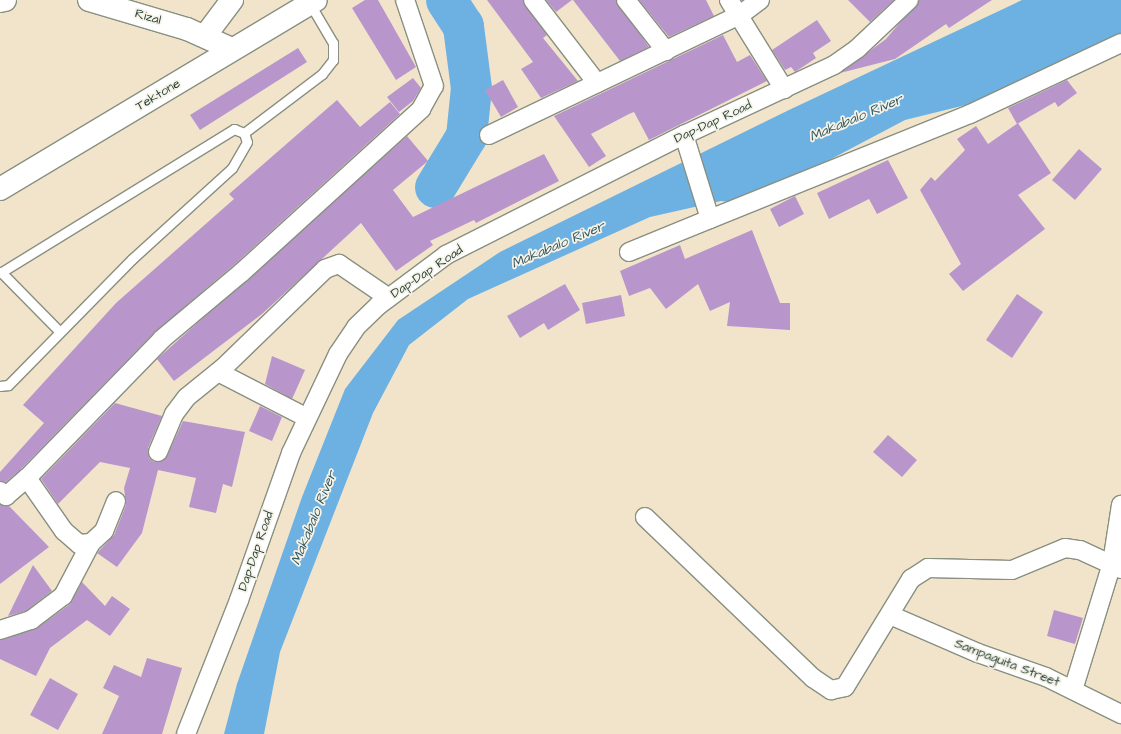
<!DOCTYPE html>
<html>
<head>
<meta charset="utf-8">
<style>
	body { margin:0 }
	#map { position:relative; width:1121px; height:734px; overflow:hidden; background:#f2e4cb; font-family:"Architects Daughter",sans-serif }
	div>[style] { position:absolute }
	[style*='--x'] { left:calc(var(--x)*1px); top:calc(var(--y)*1px); width:calc(var(--w)*1px); rotate:calc(var(--a)*1deg) }
	.water>* { inset:0; background:#6cb1e2 }
	.river>* { height:41px; margin:-20.5px; padding:0 20.5px; transform-origin:20.5px; border-radius:20.5px; background:#6cb1e2 }
	.building>* { inset:0; background:#b896cc }
	.roads { filter:drop-shadow(1px 0 #889080) drop-shadow(-1px 0 #889080) drop-shadow(0 1px #889080) drop-shadow(0 -1px #889080) }
	.service>* { height:9px; margin:-4.5px; padding:0 4.5px; transform-origin:4.5px; border-radius:4.5px; background:#fff }
	.minor>* { height:18px; margin:-9px; padding:0 9px; transform-origin:9px; border-radius:9px; background:#fff }
	.tertiary>* { height:22px; margin:-11px; padding:0 11px; transform-origin:11px; border-radius:11px; background:#fff }
	span { translate:-50% -50%; white-space:nowrap; text-align:center; line-height:1.15; -webkit-text-stroke:3.5px #f7f3e8; paint-order:stroke }
	.street-label { font-size:13px; color:#1f3d34 }
	.water-label { font-size:14px; color:#325a60; font-style:italic }
</style>
</head>
<body>
<div id="map">
	<div class="water">
		<div style="clip-path:polygon(1022px 0,1121px 0,1121px 35px,986px 100px,905px 120px,746px 204px,721px 201px,650px 217px,468px 299px,409px 345px,373px 413px,280px 652px,264px 734px,224px 734px,237px 684px,302px 497px,345px 389px,398px 320px,500px 252px,789px 110px)"></div>
	</div>
	<div class="river">
		<div style="--x:435;--y:187;--w:60;--a:-58.7"></div>
		<div style="--x:466;--y:136;--w:48;--a:-84.1"></div>
		<div style="--x:471;--y:88;--w:63;--a:-97.4"></div>
		<div style="--x:463;--y:26;--w:31;--a:-123"></div>
	</div>
	<div class="building">
		<div style="clip-path:polygon(365px 0,378px 0,416px 67px,396px 80px,352px 8px)"></div>
		<div style="clip-path:polygon(487px 0,523px 0,547px 35px,543px 38px,578px 81px,541px 98px,521px 69px,533px 62px)"></div>
		<div style="clip-path:polygon(546px 0,572px 0,556px 12px)"></div>
		<div style="clip-path:polygon(573px 0,616px 0,649px 47px,620px 61px)"></div>
		<div style="clip-path:polygon(639px 0,706px 0,714px 16px,669px 37px)"></div>
		<div style="clip-path:polygon(848px 0,894px 0,870px 22px)"></div>
		<div style="clip-path:polygon(919px 0,992px 0,949px 28px,946px 24px,895px 59px,840px 73px,886px 39px)"></div>
		<div style="clip-path:polygon(817px 20px,831px 41px,813px 53px,816px 58px,795px 72px,791px 67px,785px 70px,772px 50px)"></div>
		<div style="clip-path:polygon(723px 35px,737px 62px,750px 55px,767px 81px,649px 140px,634px 112px,629px 114px,591px 134px,606px 156px,589px 167px,554px 116px)"></div>
		<div style="clip-path:polygon(298px 48px,307px 62px,200px 130px,190px 115px)"></div>
		<div style="clip-path:polygon(413px 78px,421px 88px,413px 101px,399px 112px,387px 97px)"></div>
		<div style="clip-path:polygon(503px 80px,518px 107px,501px 117px,485px 90px)"></div>
		<div style="clip-path:polygon(1067px 80px,1077px 93px,1058px 107px,1055px 102px,1017px 124px,1008px 108px)"></div>
		<div style="clip-path:polygon(337px 100px,360px 127px,390px 102px,400px 114px,234px 265px,155px 332px,20px 470px,6px 482px,0 481px,0 472px,44px 423px,23px 405px,116px 303px,234px 199px,229px 194px)"></div>
		<div style="clip-path:polygon(1018px 123px,1051px 173px,1018px 195px,1045px 229px,963px 291px,949px 274px,961px 264px,920px 190px,931px 177px,935px 181px,965px 150px,957px 139px,976px 126px,988px 144px)"></div>
		<div style="clip-path:polygon(407px 136px,428px 161px,393px 190px,413px 217px,544px 154px,559px 181px,476px 223px,474px 220px,430px 241px,433px 245px,396px 271px,361px 223px,262px 314px,174px 381px,157px 359px)"></div>
		<div style="clip-path:polygon(1079px 149px,1102px 169px,1075px 200px,1052px 180px)"></div>
		<div style="clip-path:polygon(888px 160px,908px 198px,877px 214px,869px 199px,829px 219px,817px 193px)"></div>
		<div style="clip-path:polygon(795px 196px,804px 214px,779px 227px,770px 209px)"></div>
		<div style="clip-path:polygon(752px 230px,780px 303px,790px 303px,790px 330px,727px 326px,730px 302px,710px 311px,698px 284px,666px 309px,650px 288px,629px 296px,620px 271px,680px 245px,685px 259px)"></div>
		<div style="clip-path:polygon(565px 284px,580px 310px,548px 330px,544px 323px,520px 338px,507px 316px)"></div>
		<div style="clip-path:polygon(1017px 294px,1043px 312px,1012px 358px,986px 340px)"></div>
		<div style="clip-path:polygon(621px 295px,625px 316px,586px 324px,582px 303px)"></div>
		<div style="clip-path:polygon(272px 356px,305px 370px,292px 399px,265px 384px)"></div>
		<div style="clip-path:polygon(115px 403px,162px 416px,148px 448px,149px 458px,154px 462px,167px 456px,183px 421px,245px 432px,232px 487px,223px 484px,216px 513px,189px 507px,196px 478px,158px 470px,142px 533px,117px 567px,97px 553px,114px 535px,126px 505px,124px 488px,130px 468px,100px 462px,58px 504px,41px 479px)"></div>
		<div style="clip-path:polygon(260px 406px,282px 417px,272px 441px,249px 431px)"></div>
		<div style="clip-path:polygon(888px 435px,917px 460px,902px 477px,873px 452px)"></div>
		<div style="clip-path:polygon(0 504px,9px 506px,49px 547px,0 584px)"></div>
		<div style="clip-path:polygon(33px 565px,52px 591px,26px 611px,8px 616px)"></div>
		<div style="clip-path:polygon(82px 582px,105px 606px,112px 596px,130px 609px,110px 636px,87px 620px,50px 648px,36px 676px,0 659px,0 640px,37px 628px,70px 604px)"></div>
		<div style="clip-path:polygon(1054px 610px,1083px 618px,1075px 644px,1047px 636px)"></div>
		<div style="clip-path:polygon(147px 658px,182px 668px,162px 734px,102px 734px,119px 696px,103px 688px,114px 665px,141px 677px)"></div>
		<div style="clip-path:polygon(50px 678px,78px 694px,58px 730px,30px 715px)"></div>
	</div>
	<div class="roads">
		<div class="service">
			<div style="--x:244;--y:133;--w:98;--a:-37.1"></div>
			<div style="--x:322;--y:74;--w:18;--a:-52"></div>
			<div style="--x:333;--y:60;--w:17;--a:-90"></div>
			<div style="--x:333;--y:43;--w:45;--a:-120.5"></div>
			<div style="--x:1;--y:272;--w:83;--a:45.5"></div>
			<div style="--x:0;--y:273;--w:275;--a:-31.6"></div>
			<div style="--x:234;--y:129;--w:11;--a:22"></div>
			<div style="--x:244;--y:133;--w:9;--a:72"></div>
			<div style="--x:247;--y:142;--w:30;--a:120"></div>
			<div style="--x:232;--y:168;--w:135;--a:137.7"></div>
			<div style="--x:132;--y:259;--w:177;--a:134.5"></div>
			<div style="--x:8;--y:385;--w:8;--a:173"></div>
		</div>
		<div class="minor">
			<div style="--x:533;--y:0;--w:105;--a:52.4"></div>
			<div style="--x:626;--y:0;--w:65;--a:51.9"></div>
			<div style="--x:729;--y:0;--w:105;--a:58.3"></div>
			<div style="--x:489;--y:135;--w:278;--a:-25.6"></div>
			<div style="--x:740;--y:15;--w:25;--a:-37"></div>
			<div style="--x:710;--y:219;--w:280;--a:-22"></div>
			<div style="--x:970;--y:114;--w:167;--a:-25.2"></div>
			<div style="--x:629;--y:252;--w:87;--a:-22.2"></div>
			<div style="--x:710;--y:219;--w:88;--a:-107.2"></div>
			<div style="--x:218;--y:372;--w:100;--a:27.3"></div>
			<div style="--x:158;--y:452;--w:41;--a:-67.2"></div>
			<div style="--x:174;--y:414;--w:21;--a:-53"></div>
			<div style="--x:187;--y:397;--w:46;--a:-38.9"></div>
			<div style="--x:223;--y:368;--w:142;--a:-44.1"></div>
			<div style="--x:325;--y:269;--w:15;--a:-20"></div>
			<div style="--x:339;--y:264;--w:60;--a:34.2"></div>
			<div style="--x:27;--y:478;--w:65;--a:55.1"></div>
			<div style="--x:64;--y:531;--w:20;--a:41"></div>
			<div style="--x:79;--y:544;--w:12;--a:-5"></div>
			<div style="--x:91;--y:543;--w:18;--a:-43"></div>
			<div style="--x:104;--y:531;--w:32;--a:-68"></div>
			<div style="--x:0;--y:491;--w:8;--a:40"></div>
			<div style="--x:6;--y:496;--w:28;--a:-41"></div>
			<div style="--x:27;--y:478;--w:194;--a:-45.8"></div>
			<div style="--x:162;--y:339;--w:103;--a:-39.9"></div>
			<div style="--x:241;--y:273;--w:244;--a:-42.3"></div>
			<div style="--x:421;--y:109;--w:26;--a:-61"></div>
			<div style="--x:434;--y:86;--w:91;--a:-108.6"></div>
			<div style="--x:645;--y:517;--w:233;--a:43.8"></div>
			<div style="--x:813;--y:678;--w:22;--a:34"></div>
			<div style="--x:831;--y:690;--w:14;--a:-12"></div>
			<div style="--x:845;--y:687;--w:127;--a:-58.6"></div>
			<div style="--x:911;--y:579;--w:20;--a:-33"></div>
			<div style="--x:928;--y:568;--w:84;--a:1.4"></div>
			<div style="--x:1012;--y:570;--w:57;--a:-22.5"></div>
			<div style="--x:1065;--y:548;--w:15;--a:8"></div>
			<div style="--x:1080;--y:550;--w:45;--a:24.9"></div>
			<div style="--x:890;--y:615;--w:96;--a:23.4"></div>
			<div style="--x:978;--y:653;--w:72;--a:19.4"></div>
			<div style="--x:1046;--y:677;--w:84;--a:26.3"></div>
			<div style="--x:0;--y:630;--w:33;--a:-18"></div>
			<div style="--x:31;--y:620;--w:40;--a:-37"></div>
			<div style="--x:63;--y:596;--w:60;--a:-62.2"></div>
			<div style="--x:1073;--y:690;--w:133;--a:-72.9"></div>
			<div style="--x:1112;--y:563;--w:59;--a:-81.2"></div>
			<div style="--x:186;--y:734;--w:144;--a:-68.4"></div>
			<div style="--x:239;--y:600;--w:156;--a:-70.5"></div>
			<div style="--x:291;--y:453;--w:110;--a:-64.6"></div>
			<div style="--x:338;--y:354;--w:32;--a:-56"></div>
			<div style="--x:356;--y:327;--w:32;--a:-44"></div>
			<div style="--x:379;--y:305;--w:84;--a:-36.7"></div>
			<div style="--x:446;--y:255;--w:267;--a:-26.8"></div>
			<div style="--x:684;--y:135;--w:166;--a:-25"></div>
			<div style="--x:834;--y:65;--w:29;--a:-35"></div>
			<div style="--x:858;--y:48;--w:70;--a:-43.3"></div>
		</div>
		<div class="tertiary">
			<div style="--x:89;--y:0;--w:102;--a:16.5"></div>
			<div style="--x:187;--y:29;--w:49;--a:24"></div>
			<div style="--x:0;--y:1;--w:5;--a:-11"></div>
			<div style="--x:205;--y:36;--w:45;--a:-53.1"></div>
			<div style="--x:0;--y:189;--w:368;--a:-30.9"></div>
		</div>
	</div>
	<div class="street-label">
		<span style="left:148px;top:17px;rotate:16deg">Rizal</span>
		<span style="left:158px;top:95px;rotate:-31deg">Tektone</span>
		<span style="left:713px;top:122px;rotate:-25deg">Dap-Dap Road</span>
		<span style="left:427px;top:272px;rotate:-34deg">Dap-Dap Road</span>
		<span style="left:256px;top:551px;rotate:-71deg">Dap-Dap Road</span>
		<span style="left:1007px;top:663px;rotate:21deg">Sampaguita Street</span>
	</div>
	<div class="water-label">
		<span style="left:856px;top:118px;rotate:-23deg">Makabalo River</span>
		<span style="left:558px;top:245px;rotate:-23deg">Makabalo River</span>
		<span style="left:314px;top:518px;rotate:-68deg">Makabalo River</span>
	</div>
</div>
</body>
</html>
